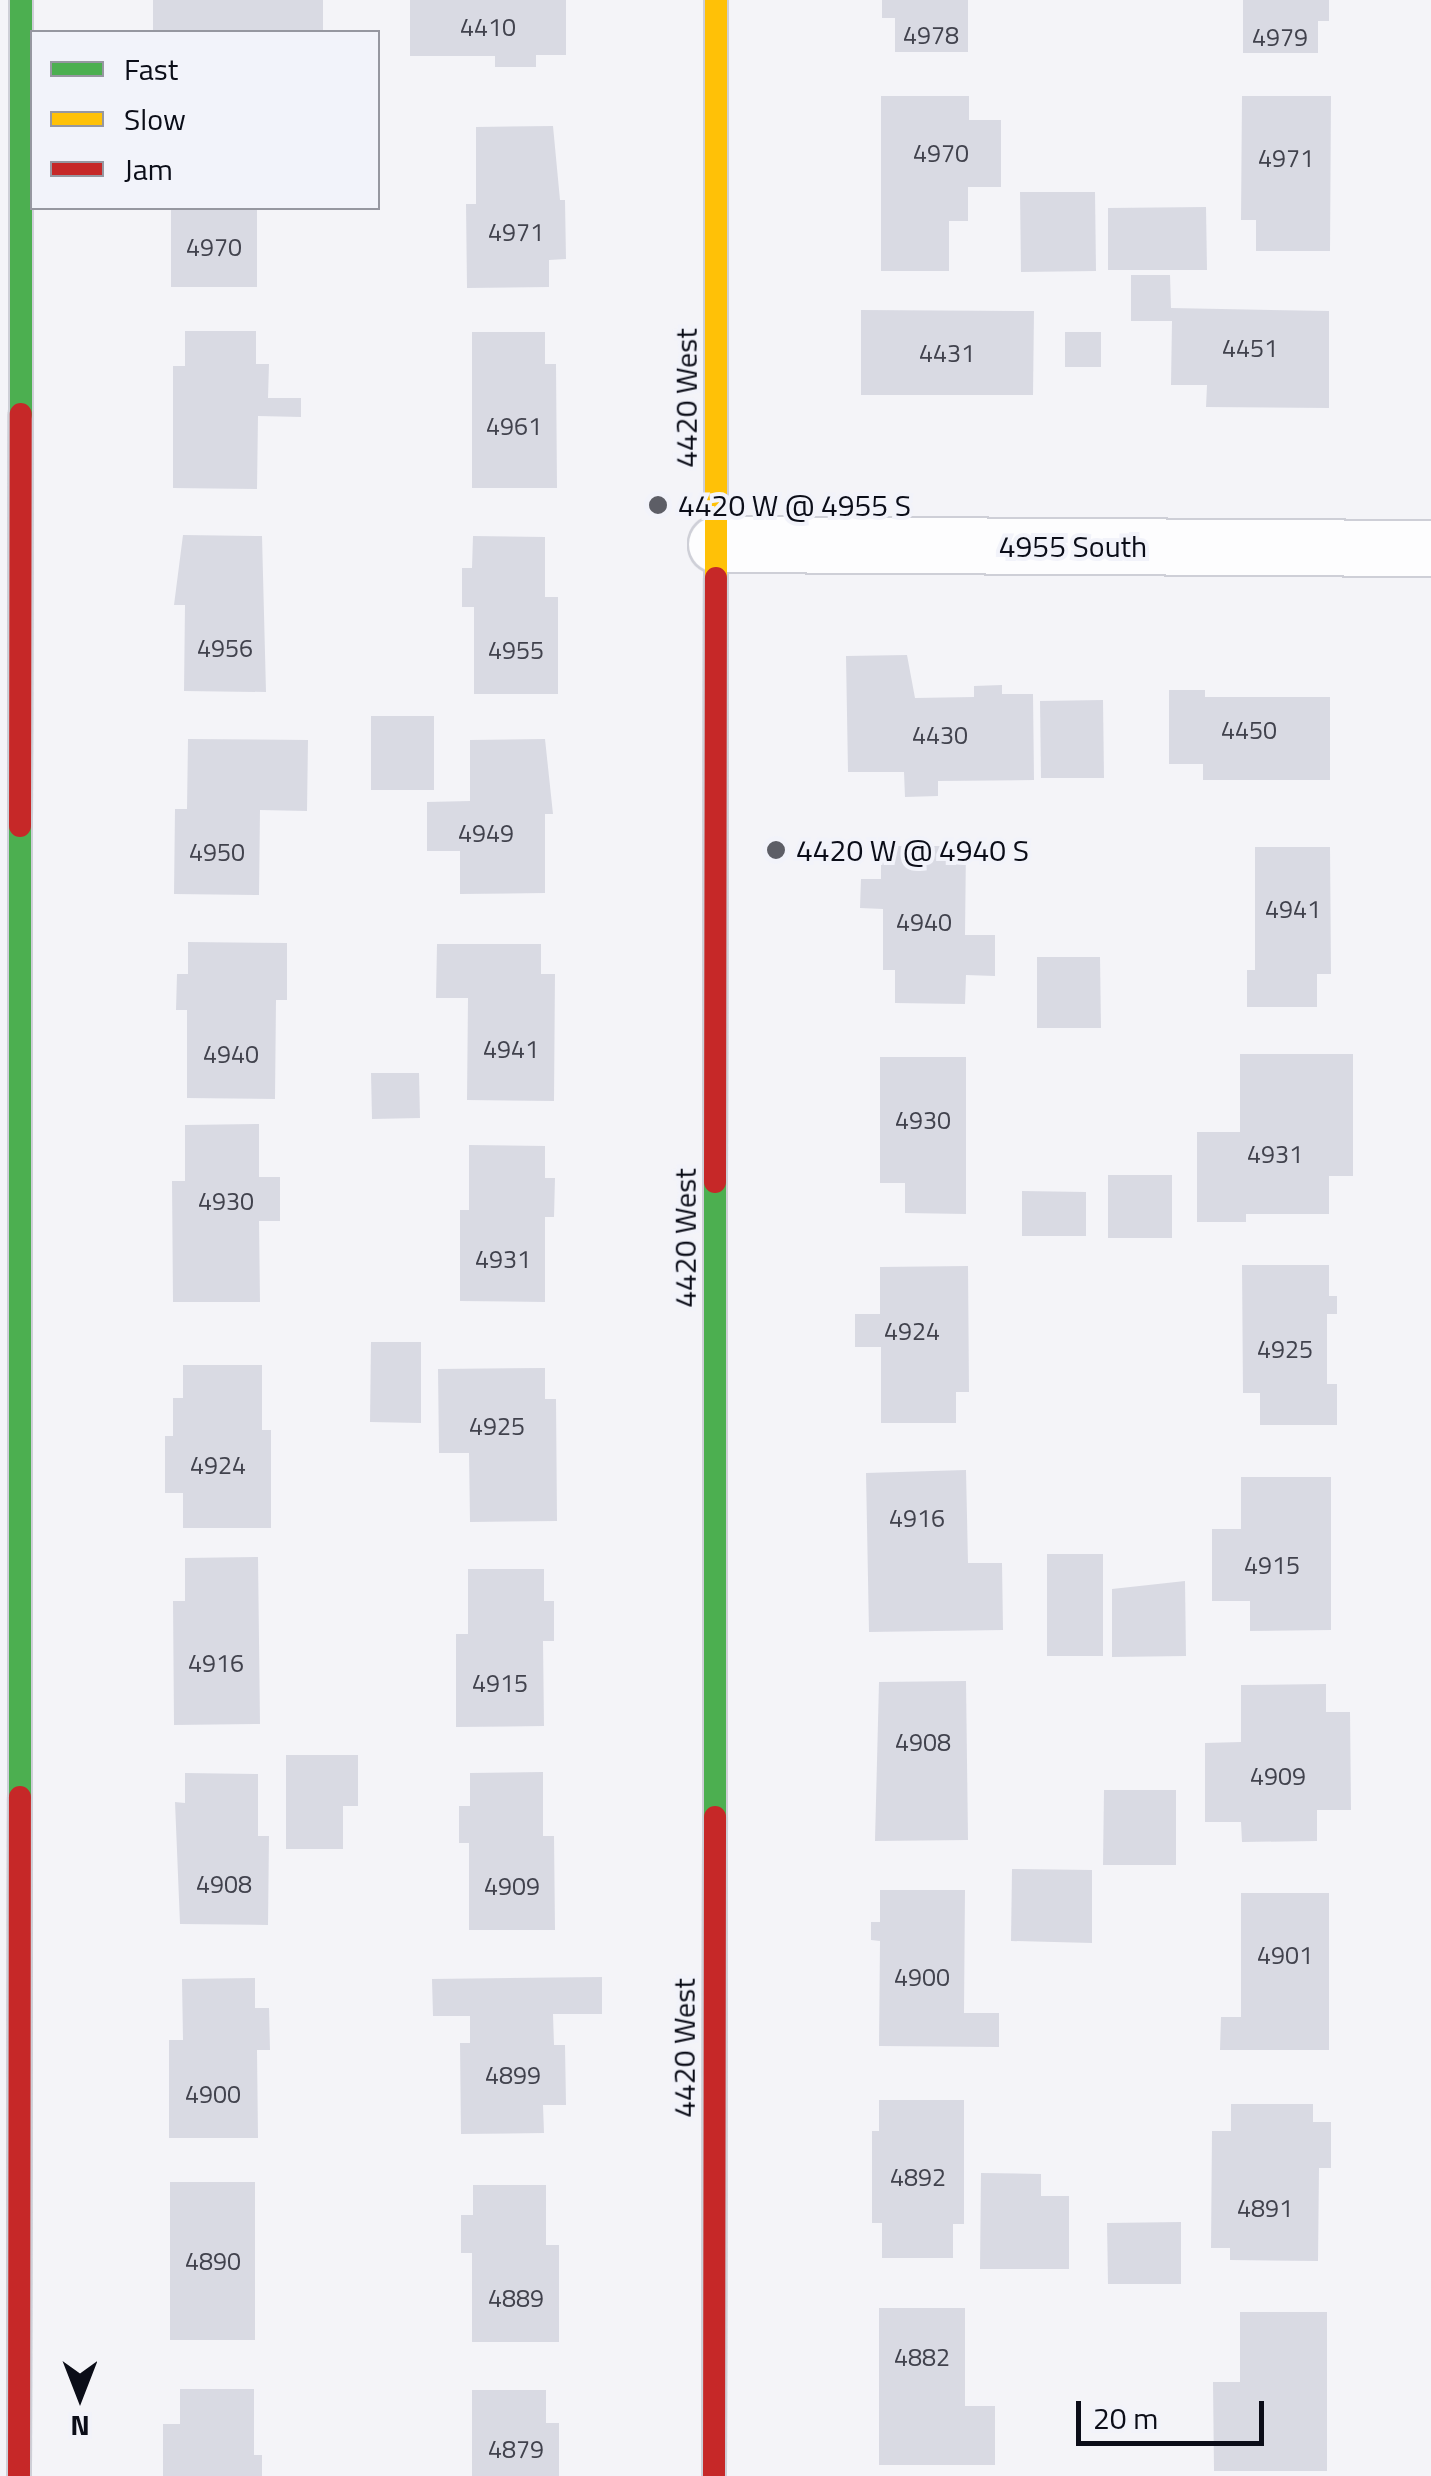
<!DOCTYPE html>
<html>
<head>
<meta charset="utf-8">
<style>
	body { margin:0 }
	#map { position:relative; width:1431px; height:2476px; overflow:hidden; background:#f4f4f8; font-family:"Titillium Web",sans-serif }
	div>[style] { position:absolute }
	[style*='--x'] { left:calc(var(--x)*1px); top:calc(var(--y)*1px); width:calc(var(--w)*1px); rotate:calc(var(--a)*1deg) }
	.building>* { inset:0; background:#d9dae3 }
	.roads { filter:drop-shadow(2px 0 #cecfd7) drop-shadow(-2px 0 #cecfd7) drop-shadow(0 2px #cecfd7) drop-shadow(0 -2px #cecfd7) }
	.street>* { height:55px; margin:-27.5px; padding:0 27.5px; transform-origin:27.5px; border-radius:27.5px; background:#fdfdfe }
	.fast>* { height:22px; margin:-11px; padding:0 11px; transform-origin:11px; border-radius:11px; background:#4caf50 }
	.slow>* { height:22px; margin:-11px; padding:0 11px; transform-origin:11px; border-radius:11px; background:#ffc107 }
	.jam>* { height:22px; margin:-11px; padding:0 11px; transform-origin:11px; border-radius:11px; background:#c62828 }
	.dots>* { width:28px; height:28px; translate:-50% -50%; box-sizing:border-box; border:5px solid #f2f3fa; border-radius:50% }
	span { translate:-50% -50%; white-space:nowrap; text-align:center; line-height:1.15; -webkit-text-stroke:8px #f2f3fa; paint-order:stroke }
	.number-label { font-size:25px; color:#41424d }
	.number-label span { -webkit-text-stroke-width:0 }
	.street-label { font-size:30px; color:#0b0d18 }
	.poi-label { font-size:30px; color:#0b0d18 }
	.left { translate:0 -50%; text-align:left }
	.legend { position:absolute; left:30px; top:30px; width:350px; height:180px; box-sizing:border-box; background:#f2f3fa; border:2px solid #9697a0; margin:0; padding:12px 18px; list-style:none; font-size:30px; color:#0b0d18 }
	.legend li { display:flex; align-items:center; gap:20px; height:50px }
	.legend b { width:50px; border:2px solid #9697a0 }
	.north { position:absolute; left:30px; top:2346px; width:100px; height:100px; -webkit-text-stroke:8px #f2f3fa; paint-order:stroke; rotate:180deg; font-size:28px; font-weight:700; line-height:40px; text-align:center; color:#0b0d18 }
	.north::after { content:''; display:block; margin:auto; width:35px; height:45px; background:#0b0d18; clip-path:polygon(50% 0,100% 100%,50% 72%,0 100%) }
	.scale { position:absolute; left:1076px; top:2401px; width:188px; height:45px; box-sizing:border-box; border:5px solid #0b0d18; border-top:0; padding-left:12px; font-size:30px; line-height:35px; white-space:nowrap; color:#0b0d18; -webkit-text-stroke:8px #f2f3fa; paint-order:stroke }
</style>
</head>
<body>
<div id="map">
	<div class="building">
		<div style="clip-path:polygon(153px 0,323px 0,323px 32px,153px 32px)"></div>
		<div style="clip-path:polygon(410px 0,566px 0,566px 55px,536px 55px,536px 67px,495px 67px,495px 56px,410px 56px)"></div>
		<div style="clip-path:polygon(882px 0,968px 0,968px 52px,895px 52px,895px 18px,882px 18px)"></div>
		<div style="clip-path:polygon(1243px 0,1329px 0,1329px 21px,1318px 21px,1318px 53px,1243px 53px)"></div>
		<div style="clip-path:polygon(881px 96px,969px 96px,969px 120px,1001px 120px,1001px 187px,968px 187px,968px 221px,949px 221px,949px 271px,881px 271px)"></div>
		<div style="clip-path:polygon(1242px 96px,1331px 96px,1330px 251px,1256px 251px,1256px 220px,1241px 220px)"></div>
		<div style="clip-path:polygon(553px 126px,560px 200px,565px 200px,566px 259px,549px 260px,549px 287px,467px 288px,466px 204px,476px 204px,476px 127px)"></div>
		<div style="clip-path:polygon(1020px 192px,1095px 192px,1096px 271px,1021px 272px)"></div>
		<div style="clip-path:polygon(1206px 207px,1207px 270px,1108px 270px,1108px 208px)"></div>
		<div style="clip-path:polygon(171px 208px,257px 208px,257px 287px,171px 287px)"></div>
		<div style="clip-path:polygon(1131px 275px,1170px 275px,1171px 308px,1329px 311px,1329px 408px,1206px 407px,1207px 385px,1171px 385px,1172px 321px,1131px 321px)"></div>
		<div style="clip-path:polygon(861px 310px,1034px 311px,1033px 395px,861px 395px)"></div>
		<div style="clip-path:polygon(185px 331px,256px 331px,256px 364px,269px 364px,268px 398px,301px 398px,301px 417px,258px 416px,257px 489px,173px 488px,173px 366px,185px 366px)"></div>
		<div style="clip-path:polygon(472px 332px,545px 332px,545px 364px,556px 364px,557px 488px,472px 488px)"></div>
		<div style="clip-path:polygon(1065px 332px,1101px 332px,1101px 367px,1065px 367px)"></div>
		<div style="clip-path:polygon(183px 535px,262px 536px,266px 692px,184px 691px,185px 605px,174px 605px)"></div>
		<div style="clip-path:polygon(473px 536px,545px 537px,545px 597px,558px 597px,558px 694px,474px 694px,474px 607px,462px 607px,462px 568px,472px 568px)"></div>
		<div style="clip-path:polygon(907px 655px,915px 698px,974px 697px,974px 686px,1002px 685px,1002px 694px,1033px 694px,1034px 780px,938px 781px,938px 796px,905px 797px,904px 772px,848px 772px,846px 656px)"></div>
		<div style="clip-path:polygon(1169px 690px,1205px 690px,1205px 697px,1330px 697px,1330px 780px,1203px 780px,1203px 764px,1169px 764px)"></div>
		<div style="clip-path:polygon(1103px 700px,1104px 778px,1041px 778px,1040px 701px)"></div>
		<div style="clip-path:polygon(371px 716px,434px 716px,434px 790px,371px 790px)"></div>
		<div style="clip-path:polygon(188px 739px,308px 740px,307px 811px,260px 810px,259px 895px,174px 894px,175px 809px,187px 809px)"></div>
		<div style="clip-path:polygon(545px 739px,553px 814px,545px 814px,545px 893px,460px 894px,460px 851px,427px 851px,427px 802px,470px 801px,470px 740px)"></div>
		<div style="clip-path:polygon(881px 846px,966px 846px,965px 935px,995px 935px,995px 976px,966px 975px,965px 1004px,895px 1003px,895px 970px,883px 970px,883px 909px,860px 908px,861px 879px,881px 879px)"></div>
		<div style="clip-path:polygon(1255px 847px,1330px 847px,1331px 974px,1317px 974px,1317px 1007px,1247px 1007px,1247px 970px,1255px 970px)"></div>
		<div style="clip-path:polygon(188px 942px,287px 943px,287px 1000px,276px 1000px,275px 1099px,187px 1098px,187px 1010px,176px 1010px,177px 974px,188px 974px)"></div>
		<div style="clip-path:polygon(437px 944px,541px 944px,541px 974px,555px 974px,554px 1101px,467px 1100px,468px 998px,436px 998px)"></div>
		<div style="clip-path:polygon(1037px 957px,1100px 957px,1101px 1028px,1037px 1028px)"></div>
		<div style="clip-path:polygon(1240px 1054px,1353px 1054px,1353px 1176px,1329px 1176px,1329px 1214px,1246px 1214px,1246px 1222px,1197px 1222px,1197px 1132px,1240px 1132px)"></div>
		<div style="clip-path:polygon(880px 1057px,966px 1057px,966px 1214px,905px 1213px,905px 1183px,880px 1183px)"></div>
		<div style="clip-path:polygon(371px 1073px,419px 1073px,420px 1118px,372px 1119px)"></div>
		<div style="clip-path:polygon(259px 1124px,259px 1177px,280px 1177px,280px 1221px,259px 1221px,260px 1302px,173px 1302px,172px 1181px,185px 1181px,185px 1125px)"></div>
		<div style="clip-path:polygon(469px 1145px,545px 1146px,545px 1178px,555px 1178px,554px 1217px,545px 1217px,545px 1302px,460px 1301px,460px 1210px,469px 1210px)"></div>
		<div style="clip-path:polygon(1108px 1175px,1172px 1175px,1172px 1238px,1108px 1238px)"></div>
		<div style="clip-path:polygon(1022px 1191px,1086px 1192px,1086px 1236px,1022px 1236px)"></div>
		<div style="clip-path:polygon(1242px 1265px,1329px 1265px,1329px 1296px,1337px 1296px,1337px 1314px,1327px 1314px,1327px 1384px,1337px 1384px,1337px 1425px,1260px 1425px,1260px 1393px,1243px 1393px)"></div>
		<div style="clip-path:polygon(968px 1266px,969px 1392px,956px 1392px,956px 1423px,881px 1423px,881px 1347px,855px 1347px,855px 1314px,880px 1314px,880px 1267px)"></div>
		<div style="clip-path:polygon(371px 1342px,421px 1342px,421px 1423px,370px 1422px)"></div>
		<div style="clip-path:polygon(183px 1365px,262px 1365px,262px 1430px,271px 1430px,271px 1528px,183px 1528px,183px 1493px,165px 1493px,165px 1436px,173px 1436px,173px 1398px,183px 1398px)"></div>
		<div style="clip-path:polygon(545px 1368px,545px 1399px,556px 1399px,557px 1521px,470px 1522px,469px 1453px,439px 1453px,438px 1369px)"></div>
		<div style="clip-path:polygon(966px 1470px,968px 1563px,1002px 1563px,1003px 1630px,869px 1632px,866px 1473px)"></div>
		<div style="clip-path:polygon(1241px 1477px,1331px 1477px,1331px 1630px,1250px 1631px,1250px 1601px,1212px 1601px,1212px 1529px,1241px 1529px)"></div>
		<div style="clip-path:polygon(1047px 1554px,1103px 1554px,1103px 1656px,1047px 1656px)"></div>
		<div style="clip-path:polygon(258px 1557px,260px 1724px,174px 1725px,173px 1601px,185px 1601px,185px 1558px)"></div>
		<div style="clip-path:polygon(468px 1569px,544px 1569px,544px 1601px,554px 1601px,554px 1641px,543px 1641px,544px 1726px,456px 1727px,456px 1634px,468px 1634px)"></div>
		<div style="clip-path:polygon(1185px 1581px,1186px 1656px,1112px 1657px,1112px 1589px)"></div>
		<div style="clip-path:polygon(966px 1681px,968px 1840px,875px 1841px,879px 1682px)"></div>
		<div style="clip-path:polygon(1326px 1684px,1326px 1712px,1350px 1712px,1351px 1810px,1317px 1810px,1317px 1841px,1242px 1842px,1241px 1822px,1205px 1822px,1205px 1743px,1241px 1742px,1241px 1685px)"></div>
		<div style="clip-path:polygon(286px 1755px,358px 1755px,358px 1806px,343px 1806px,343px 1849px,286px 1849px)"></div>
		<div style="clip-path:polygon(543px 1772px,543px 1836px,554px 1836px,555px 1930px,469px 1930px,469px 1843px,459px 1843px,459px 1806px,470px 1806px,470px 1773px)"></div>
		<div style="clip-path:polygon(185px 1773px,258px 1774px,258px 1836px,269px 1836px,268px 1925px,180px 1924px,175px 1802px,185px 1803px)"></div>
		<div style="clip-path:polygon(1104px 1790px,1176px 1790px,1176px 1865px,1103px 1865px)"></div>
		<div style="clip-path:polygon(1012px 1869px,1092px 1870px,1092px 1943px,1011px 1941px)"></div>
		<div style="clip-path:polygon(880px 1890px,965px 1890px,964px 2013px,999px 2013px,999px 2047px,879px 2046px,880px 1941px,871px 1940px,871px 1922px,880px 1922px)"></div>
		<div style="clip-path:polygon(1241px 1893px,1329px 1893px,1329px 2050px,1220px 2050px,1221px 2017px,1241px 2017px)"></div>
		<div style="clip-path:polygon(602px 1977px,602px 2014px,553px 2014px,554px 2045px,565px 2045px,566px 2105px,543px 2105px,544px 2133px,461px 2134px,460px 2043px,470px 2043px,470px 2016px,433px 2016px,432px 1979px)"></div>
		<div style="clip-path:polygon(255px 1978px,255px 2008px,269px 2008px,270px 2050px,257px 2050px,258px 2138px,169px 2138px,169px 2040px,183px 2040px,182px 1979px)"></div>
		<div style="clip-path:polygon(879px 2100px,964px 2100px,964px 2224px,953px 2224px,953px 2258px,882px 2258px,882px 2223px,872px 2223px,872px 2131px,879px 2131px)"></div>
		<div style="clip-path:polygon(1231px 2104px,1313px 2104px,1313px 2122px,1331px 2122px,1331px 2168px,1319px 2168px,1318px 2261px,1230px 2260px,1230px 2248px,1211px 2248px,1212px 2131px,1231px 2131px)"></div>
		<div style="clip-path:polygon(981px 2173px,1041px 2174px,1041px 2196px,1069px 2196px,1069px 2269px,980px 2269px)"></div>
		<div style="clip-path:polygon(170px 2182px,255px 2182px,255px 2340px,170px 2340px)"></div>
		<div style="clip-path:polygon(473px 2185px,546px 2185px,546px 2245px,559px 2245px,559px 2342px,472px 2342px,472px 2253px,461px 2253px,461px 2215px,473px 2215px)"></div>
		<div style="clip-path:polygon(1181px 2222px,1181px 2284px,1108px 2284px,1107px 2223px)"></div>
		<div style="clip-path:polygon(879px 2308px,965px 2308px,965px 2406px,995px 2406px,995px 2465px,879px 2465px)"></div>
		<div style="clip-path:polygon(1240px 2312px,1327px 2312px,1327px 2471px,1214px 2471px,1213px 2382px,1240px 2382px)"></div>
		<div style="clip-path:polygon(180px 2389px,254px 2389px,254px 2455px,262px 2455px,262px 2476px,163px 2476px,163px 2424px,180px 2424px)"></div>
		<div style="clip-path:polygon(472px 2390px,546px 2390px,546px 2423px,559px 2423px,559px 2476px,472px 2476px)"></div>
	</div>
	<div class="roads">
		<div class="street">
			<div style="--x:716;--y:544;--w:715;--a:0.32"></div>
		</div>
		<div class="fast">
			<div style="--x:21;--y:414;--w:414;--a:-90"></div>
			<div style="--x:20;--y:1797;--w:971;--a:-90"></div>
			<div style="--x:715;--y:1817;--w:635;--a:-90"></div>
		</div>
		<div class="slow">
			<div style="--x:716;--y:578;--w:578;--a:-90"></div>
		</div>
		<div class="jam">
			<div style="--x:20;--y:826;--w:412;--a:-89.9"></div>
			<div style="--x:715;--y:1182;--w:604;--a:-89.91"></div>
			<div style="--x:19;--y:2476;--w:679;--a:-89.92"></div>
			<div style="--x:714;--y:2476;--w:659;--a:-89.91"></div>
		</div>
	</div>
	<div class="dots">
		<div style="left:658px;top:505px;background:#5d5e66"></div>
		<div style="left:776px;top:850px;background:#5d5e66"></div>
	</div>
	<div class="number-label">
		<span style="left:488px;top:27px">4410</span>
		<span style="left:931px;top:35px">4978</span>
		<span style="left:1280px;top:37px">4979</span>
		<span style="left:941px;top:153px">4970</span>
		<span style="left:1286px;top:158px">4971</span>
		<span style="left:516px;top:232px">4971</span>
		<span style="left:214px;top:247px">4970</span>
		<span style="left:1250px;top:348px">4451</span>
		<span style="left:947px;top:353px">4431</span>
		<span style="left:514px;top:426px">4961</span>
		<span style="left:225px;top:648px">4956</span>
		<span style="left:516px;top:650px">4955</span>
		<span style="left:1249px;top:730px">4450</span>
		<span style="left:940px;top:735px">4430</span>
		<span style="left:486px;top:833px">4949</span>
		<span style="left:217px;top:852px">4950</span>
		<span style="left:1293px;top:909px">4941</span>
		<span style="left:924px;top:922px">4940</span>
		<span style="left:511px;top:1049px">4941</span>
		<span style="left:231px;top:1054px">4940</span>
		<span style="left:923px;top:1120px">4930</span>
		<span style="left:1275px;top:1154px">4931</span>
		<span style="left:226px;top:1201px">4930</span>
		<span style="left:503px;top:1259px">4931</span>
		<span style="left:912px;top:1331px">4924</span>
		<span style="left:1285px;top:1349px">4925</span>
		<span style="left:497px;top:1426px">4925</span>
		<span style="left:218px;top:1465px">4924</span>
		<span style="left:917px;top:1518px">4916</span>
		<span style="left:1272px;top:1565px">4915</span>
		<span style="left:216px;top:1663px">4916</span>
		<span style="left:500px;top:1683px">4915</span>
		<span style="left:923px;top:1742px">4908</span>
		<span style="left:1278px;top:1776px">4909</span>
		<span style="left:224px;top:1884px">4908</span>
		<span style="left:512px;top:1886px">4909</span>
		<span style="left:1285px;top:1955px">4901</span>
		<span style="left:922px;top:1977px">4900</span>
		<span style="left:513px;top:2075px">4899</span>
		<span style="left:213px;top:2094px">4900</span>
		<span style="left:918px;top:2177px">4892</span>
		<span style="left:1265px;top:2208px">4891</span>
		<span style="left:213px;top:2261px">4890</span>
		<span style="left:516px;top:2298px">4889</span>
		<span style="left:922px;top:2357px">4882</span>
		<span style="left:516px;top:2449px">4879</span>
	</div>
	<div class="street-label">
		<span style="left:686px;top:398px;rotate:-90deg">4420 West</span>
		<span style="left:1073px;top:546px">4955 South</span>
		<span style="left:685px;top:1238px;rotate:-90deg">4420 West</span>
		<span style="left:684px;top:2048px;rotate:-90deg">4420 West</span>
	</div>
	<div class="poi-label">
		<span class="left" style="left:678px;top:505px">4420 W @ 4955 S</span>
		<span class="left" style="left:796px;top:850px">4420 W @ 4940 S</span>
	</div>
	<ul class="legend">
	<li><b style="height:12px;background:#4caf50"></b>Fast</li>
	<li><b style="height:12px;background:#ffc107"></b>Slow</li>
	<li><b style="height:12px;background:#c62828"></b>Jam</li>
	</ul>
	<div class="north">N</div>
	<div class="scale">20 m</div>
</div>
</body>
</html>
